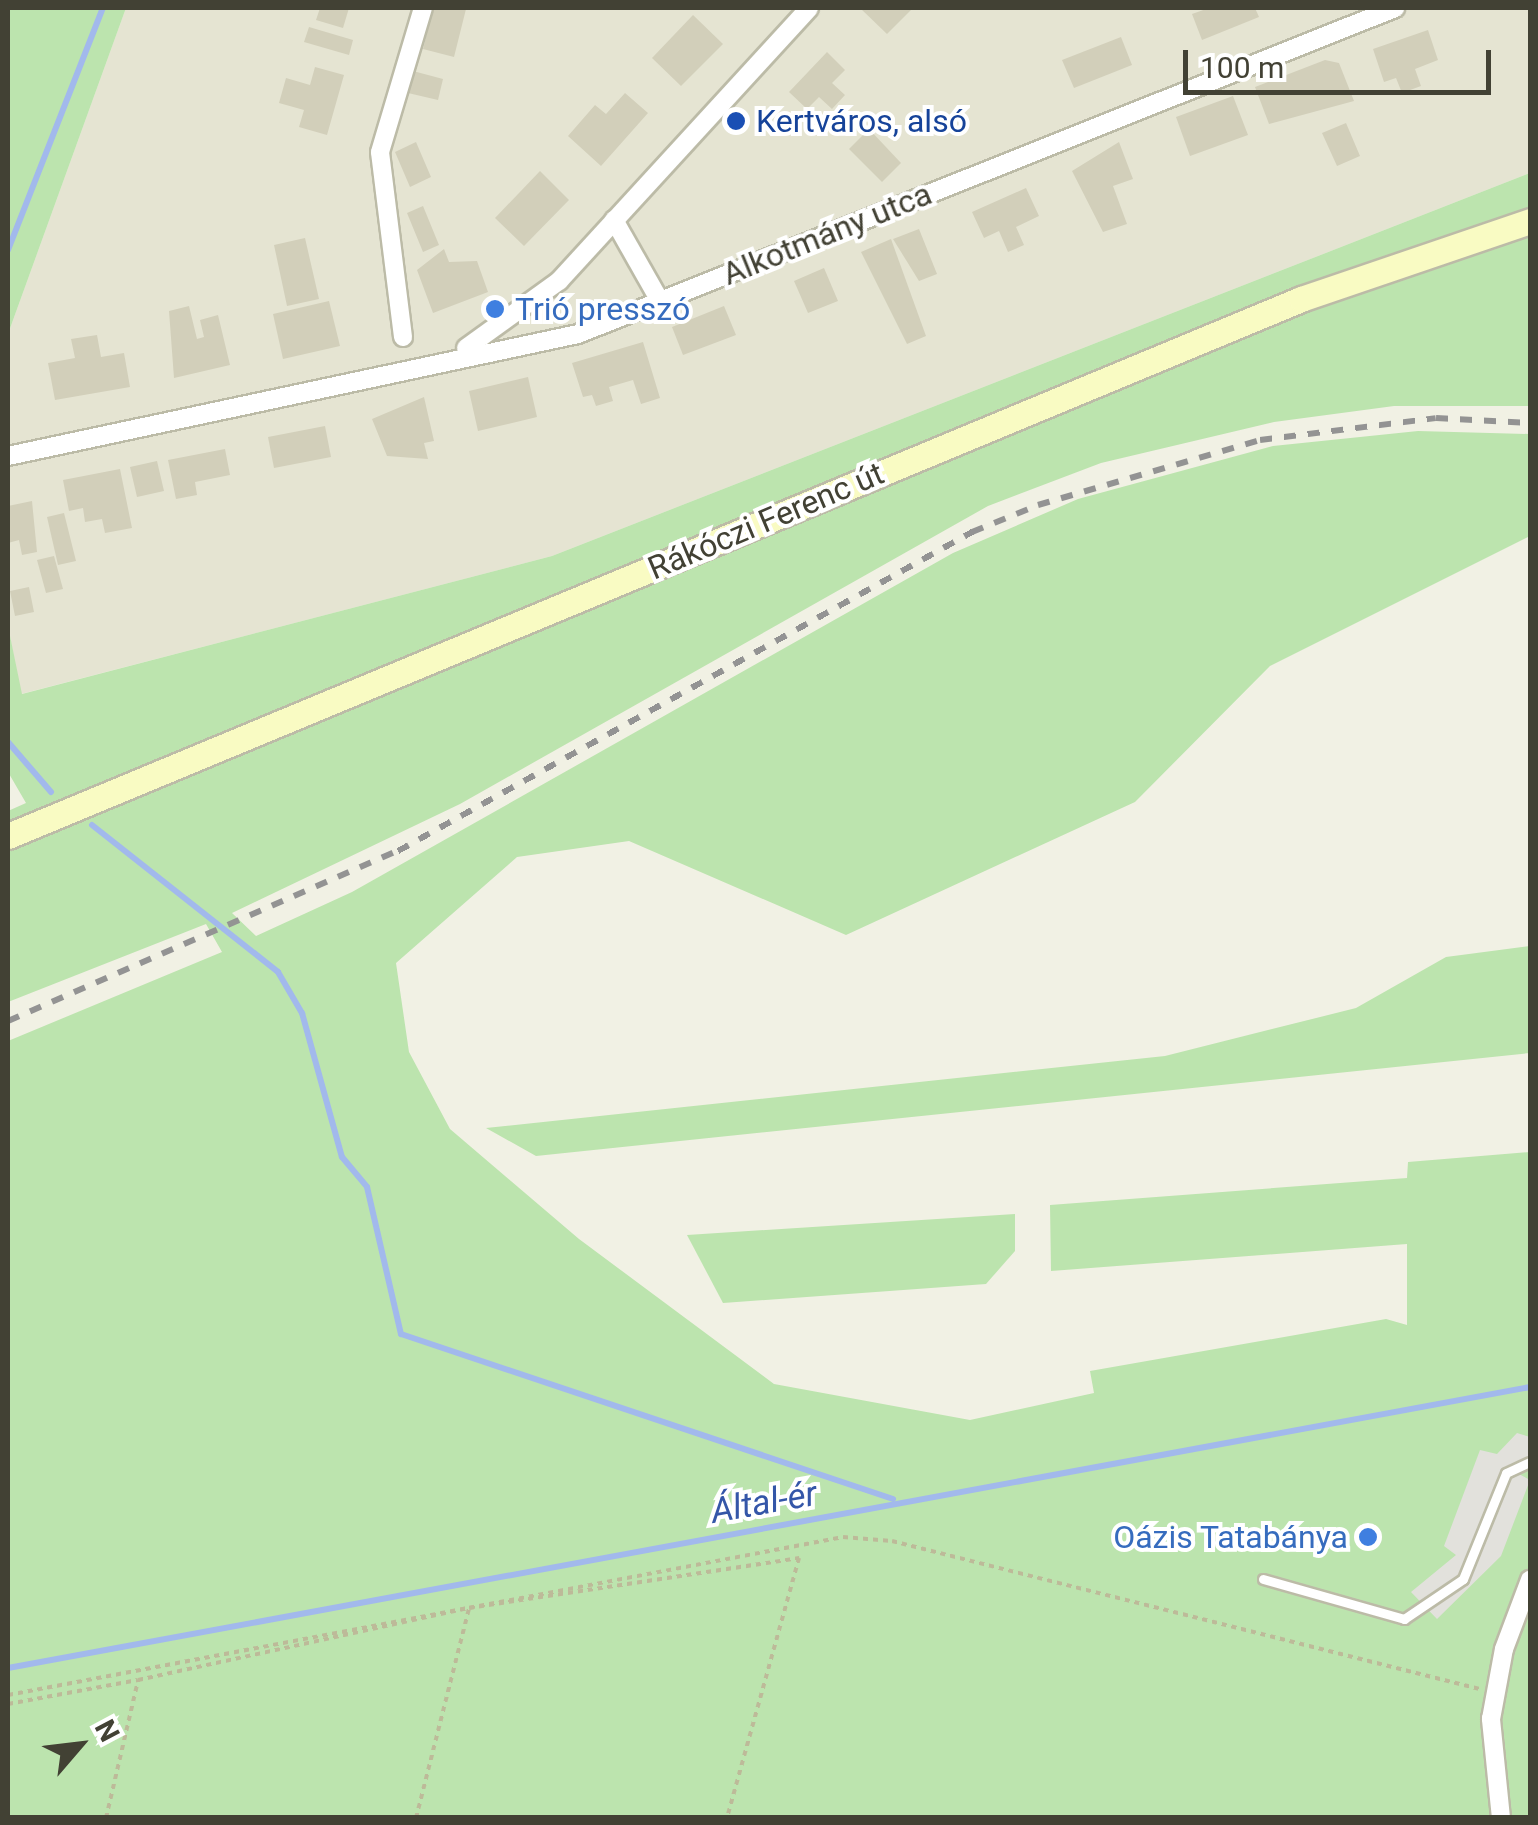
<!DOCTYPE html>
<html>
<head>
<meta charset="utf-8">
<style>
	body { margin:0 }
	#map { position:relative; width:1538px; height:1825px; overflow:hidden; background:#f1f1e4; font-family:Roboto,sans-serif }
	div>[style] { position:absolute }
	[style*='--x'] { left:calc(var(--x)*1px); top:calc(var(--y)*1px); width:calc(var(--w)*1px); rotate:calc(var(--a)*1deg) }
	.residential>* { inset:0; background:#e5e4d2 }
	.green>* { inset:0; background:#bce4ae }
	.parking>* { inset:0; background:#e2e1dc }
	.stream>* { height:6px; margin:-3px; padding:0 3px; transform-origin:3px; border-radius:3px; background:#a2b9ec }
	.building>* { inset:0; background:#d2cfba }
	.path>* { height:4px; margin-top:-2px; transform-origin:0; background:repeating-linear-gradient(90deg,#bdba99 0 5px,transparent 0 10px) }
	.roads { filter:drop-shadow(2px 0 #bcbba7) drop-shadow(-2px 0 #bcbba7) drop-shadow(0 2px #bcbba7) drop-shadow(0 -2px #bcbba7) }
	.service>* { height:9px; margin:-4.5px; padding:0 4.5px; transform-origin:4.5px; border-radius:4.5px; background:#fff }
	.minor>* { height:18px; margin:-9px; padding:0 9px; transform-origin:9px; border-radius:9px; background:#fff }
	.secondary>* { height:25px; margin:-12.5px; padding:0 12.5px; transform-origin:12.5px; border-radius:12.5px; background:#f9fbc3 }
	.rail>* { height:6px; margin-top:-3px; transform-origin:0; background:repeating-linear-gradient(90deg,#939393 0 12px,transparent 0 24px) }
	.dots>* { width:28px; height:28px; translate:-50% -50%; box-sizing:border-box; border:5px solid #fff; border-radius:50% }
	span { translate:-50% -50%; white-space:nowrap; text-align:center; line-height:1.15; -webkit-text-stroke:8px #fff; paint-order:stroke }
	.transit-label { font-size:32px; color:#164399 }
	.left { translate:0 -50%; text-align:left }
	.street-label { font-size:32px; color:#424134 }
	.shop-label { font-size:32px; color:#366cbe }
	.right { translate:-100% -50%; text-align:right }
	.water-label { font-size:35px; color:#3456a8; font-style:italic }
	.frame { position:absolute; inset:0; border:10px solid #424134; pointer-events:none }
	.north { position:absolute; left:30px; top:1695px; width:100px; height:100px; -webkit-text-stroke:8px #fff; paint-order:stroke; rotate:62deg; font-size:28px; font-weight:700; line-height:40px; text-align:center; color:#424134 }
	.north::after { content:''; display:block; margin:auto; width:35px; height:45px; background:#424134; clip-path:polygon(50% 0,100% 100%,50% 72%,0 100%) }
	.scale { position:absolute; left:1183px; top:50px; width:308px; height:45px; box-sizing:border-box; border:5px solid #424134; border-top:0; padding-left:12px; font-size:30px; line-height:35px; white-space:nowrap; color:#424134; -webkit-text-stroke:8px #fff; paint-order:stroke }
</style>
</head>
<body>
<div id="map">
	<div class="residential">
		<div style="clip-path:polygon(126px 8px,1530px 8px,1530px 173px,552px 556px,21px 694px,8px 626px,8px 334px)"></div>
	</div>
	<div class="green">
		<div style="clip-path:polygon(8px 8px,126px 8px,8px 334px)"></div>
		<div style="clip-path:polygon(1530px 173px,1530px 406px,1394px 406px,1274px 422px,1101px 463px,988px 506px,460px 804px,232px 913px,256px 936px,352px 892px,953px 553px,1078px 499px,1273px 446px,1418px 431px,1530px 434px,1530px 536px,1270px 666px,1135px 802px,846px 935px,629px 841px,517px 857px,396px 963px,409px 1052px,450px 1129px,579px 1239px,774px 1384px,970px 1420px,1094px 1393px,1090px 1371px,1386px 1319px,1407px 1325px,1407px 1244px,1051px 1271px,1050px 1205px,1407px 1178px,1408px 1162px,1530px 1152px,1530px 1817px,8px 1817px,8px 1041px,222px 952px,206px 924px,8px 1002px,8px 811px,26px 803px,8px 772px,8px 626px,22px 694px,552px 556px)"></div>
		<div style="clip-path:polygon(1530px 946px,1530px 1053px,536px 1156px,486px 1128px,1165px 1056px,1356px 1008px,1446px 957px)"></div>
		<div style="clip-path:polygon(1015px 1214px,1015px 1251px,986px 1284px,723px 1303px,687px 1235px)"></div>
	</div>
	<div class="parking">
		<div style="clip-path:polygon(1517px 1433px,1530px 1437px,1530px 1457px,1517px 1473px,1530px 1480px,1501px 1556px,1437px 1619px,1411px 1592px,1456px 1555px,1444px 1546px,1480px 1450px,1497px 1454px)"></div>
	</div>
	<div class="stream">
		<div style="--x:8;--y:250;--w:260;--a:-68.6"></div>
		<div style="--x:8;--y:742;--w:66;--a:49.3"></div>
		<div style="--x:92;--y:825;--w:237;--a:38.3"></div>
		<div style="--x:278;--y:972;--w:48;--a:59.7"></div>
		<div style="--x:302;--y:1013;--w:149;--a:74.5"></div>
		<div style="--x:342;--y:1157;--w:39;--a:50"></div>
		<div style="--x:367;--y:1187;--w:151;--a:77"></div>
		<div style="--x:401;--y:1334;--w:519;--a:18.54"></div>
		<div style="--x:8;--y:1668;--w:1548;--a:-10.46"></div>
	</div>
	<div class="building">
		<div style="clip-path:polygon(320px 8px,349px 8px,343px 28px,316px 20px)"></div>
		<div style="clip-path:polygon(433px 8px,466px 9px,454px 57px,423px 49px)"></div>
		<div style="clip-path:polygon(860px 8px,913px 8px,887px 34px)"></div>
		<div style="clip-path:polygon(1209px 8px,1255px 8px,1259px 17px,1202px 40px,1192px 14px)"></div>
		<div style="clip-path:polygon(693px 15px,723px 44px,681px 86px,652px 58px)"></div>
		<div style="clip-path:polygon(309px 27px,353px 40px,349px 55px,304px 42px)"></div>
		<div style="clip-path:polygon(1428px 30px,1438px 60px,1415px 69px,1421px 86px,1402px 93px,1396px 78px,1384px 82px,1373px 49px)"></div>
		<div style="clip-path:polygon(1121px 37px,1132px 65px,1074px 88px,1062px 60px)"></div>
		<div style="clip-path:polygon(827px 52px,845px 70px,832px 83px,845px 95px,832px 109px,819px 97px,807px 109px,789px 92px)"></div>
		<div style="clip-path:polygon(1325px 60px,1339px 63px,1354px 101px,1269px 124px,1255px 87px)"></div>
		<div style="clip-path:polygon(315px 67px,344px 75px,327px 135px,299px 127px,304px 110px,279px 103px,286px 78px,310px 85px)"></div>
		<div style="clip-path:polygon(413px 71px,443px 79px,438px 100px,408px 93px)"></div>
		<div style="clip-path:polygon(625px 93px,648px 113px,601px 166px,568px 136px,595px 105px,606px 114px)"></div>
		<div style="clip-path:polygon(1233px 96px,1248px 135px,1190px 156px,1176px 117px)"></div>
		<div style="clip-path:polygon(1346px 123px,1360px 156px,1337px 166px,1322px 133px)"></div>
		<div style="clip-path:polygon(869px 129px,901px 163px,882px 182px,849px 149px)"></div>
		<div style="clip-path:polygon(416px 142px,431px 177px,410px 187px,395px 152px)"></div>
		<div style="clip-path:polygon(1119px 142px,1133px 179px,1113px 186px,1127px 224px,1103px 232px,1072px 171px)"></div>
		<div style="clip-path:polygon(540px 171px,569px 200px,524px 246px,495px 218px)"></div>
		<div style="clip-path:polygon(1026px 188px,1039px 216px,1016px 227px,1024px 245px,1008px 252px,999px 231px,984px 238px,972px 212px)"></div>
		<div style="clip-path:polygon(423px 206px,439px 245px,423px 252px,407px 213px)"></div>
		<div style="clip-path:polygon(919px 229px,937px 274px,919px 281px,893px 239px)"></div>
		<div style="clip-path:polygon(305px 238px,319px 299px,287px 306px,274px 245px)"></div>
		<div style="clip-path:polygon(891px 239px,926px 336px,907px 344px,861px 252px)"></div>
		<div style="clip-path:polygon(444px 249px,449px 262px,477px 261px,488px 292px,433px 313px,417px 270px)"></div>
		<div style="clip-path:polygon(824px 268px,838px 301px,808px 313px,794px 281px)"></div>
		<div style="clip-path:polygon(329px 301px,340px 346px,283px 359px,273px 314px)"></div>
		<div style="clip-path:polygon(189px 306px,197px 339px,204px 337px,200px 320px,218px 315px,230px 365px,174px 378px,169px 311px)"></div>
		<div style="clip-path:polygon(724px 306px,736px 335px,683px 355px,672px 327px)"></div>
		<div style="clip-path:polygon(97px 335px,101px 357px,124px 353px,130px 387px,55px 400px,48px 363px,75px 358px,71px 339px)"></div>
		<div style="clip-path:polygon(643px 342px,660px 398px,641px 404px,633px 380px,609px 387px,613px 401px,596px 406px,592px 395px,583px 397px,572px 363px)"></div>
		<div style="clip-path:polygon(528px 377px,537px 417px,478px 431px,469px 391px)"></div>
		<div style="clip-path:polygon(424px 397px,434px 441px,424px 443px,428px 459px,387px 456px,372px 419px)"></div>
		<div style="clip-path:polygon(325px 426px,331px 457px,274px 468px,268px 437px)"></div>
		<div style="clip-path:polygon(225px 449px,230px 475px,195px 482px,197px 495px,176px 499px,168px 460px)"></div>
		<div style="clip-path:polygon(157px 461px,164px 491px,137px 497px,130px 467px)"></div>
		<div style="clip-path:polygon(120px 469px,132px 528px,105px 533px,102px 519px,85px 522px,83px 508px,69px 511px,63px 480px)"></div>
		<div style="clip-path:polygon(32px 501px,37px 552px,22px 555px,19px 540px,8px 543px,8px 506px)"></div>
		<div style="clip-path:polygon(64px 513px,76px 561px,58px 565px,47px 517px)"></div>
		<div style="clip-path:polygon(54px 556px,63px 589px,46px 593px,37px 560px)"></div>
		<div style="clip-path:polygon(29px 587px,34px 612px,15px 616px,10px 591px)"></div>
	</div>
	<div class="path">
		<div style="--x:8;--y:1695;--w:850;--a:-10.71"></div>
		<div style="--x:843;--y:1537;--w:49;--a:4.7"></div>
		<div style="--x:892;--y:1541;--w:606;--a:14.13"></div>
		<div style="--x:8;--y:1704;--w:132;--a:-10.5"></div>
		<div style="--x:106;--y:1818;--w:142;--a:-76.9"></div>
		<div style="--x:138;--y:1680;--w:339;--a:-12.3"></div>
		<div style="--x:416;--y:1818;--w:217;--a:-75.8"></div>
		<div style="--x:469;--y:1608;--w:334;--a:-8.6"></div>
		<div style="--x:799;--y:1558;--w:270;--a:105.5"></div>
	</div>
	<div class="roads">
		<div class="service">
			<div style="--x:1263;--y:1579;--w:147;--a:15.8"></div>
			<div style="--x:1404;--y:1619;--w:71;--a:-34.1"></div>
			<div style="--x:1463;--y:1579;--w:114;--a:-67.9"></div>
			<div style="--x:1506;--y:1473;--w:26;--a:-25"></div>
		</div>
		<div class="minor">
			<div style="--x:614;--y:220;--w:93;--a:60.4"></div>
			<div style="--x:403;--y:337;--w:186;--a:-97.1"></div>
			<div style="--x:380;--y:152;--w:150;--a:-73.4"></div>
			<div style="--x:466;--y:348;--w:115;--a:-35.8"></div>
			<div style="--x:559;--y:281;--w:370;--a:-47.5"></div>
			<div style="--x:8;--y:456;--w:583;--a:-12.08"></div>
			<div style="--x:578;--y:334;--w:880;--a:-21.75"></div>
			<div style="--x:1501;--y:1818;--w:100;--a:-95.8"></div>
			<div style="--x:1491;--y:1719;--w:71;--a:-79.5"></div>
			<div style="--x:1504;--y:1649;--w:74;--a:-69.4"></div>
		</div>
		<div class="secondary">
			<div style="--x:8;--y:836;--w:1400;--a:-22.55"></div>
			<div style="--x:1301;--y:299;--w:242;--a:-18.8"></div>
		</div>
	</div>
	<div class="rail">
		<div style="--x:8;--y:1021;--w:425;--a:-23.6"></div>
		<div style="--x:398;--y:851;--w:657;--a:-29.06"></div>
		<div style="--x:972;--y:532;--w:71;--a:-22.2"></div>
		<div style="--x:1038;--y:505;--w:231;--a:-16.3"></div>
		<div style="--x:1260;--y:440;--w:177;--a:-7.1"></div>
		<div style="--x:1436;--y:418;--w:94;--a:3"></div>
	</div>
	<div class="dots">
		<div style="left:736px;top:121px;background:#1a4fb4"></div>
		<div style="left:495px;top:309px;background:#3f7fe0"></div>
		<div style="left:1368px;top:1537px;background:#3f7fe0"></div>
	</div>
	<div class="transit-label">
		<span class="left" style="left:756px;top:121px">Kertváros, alsó</span>
	</div>
	<div class="street-label">
		<span style="left:827px;top:234px;rotate:-22deg">Alkotmány utca</span>
		<span style="left:766px;top:521px;rotate:-23deg">Rákóczi Ferenc út</span>
	</div>
	<div class="shop-label">
		<span class="left" style="left:515px;top:309px">Trió presszó</span>
		<span class="right" style="left:1348px;top:1537px">Oázis Tatabánya</span>
	</div>
	<div class="water-label">
		<span style="left:764px;top:1503px;rotate:-10deg">Által-ér</span>
	</div>
	<div class="frame"></div>
	<div class="north">N</div>
	<div class="scale">100 m</div>
</div>
</body>
</html>
